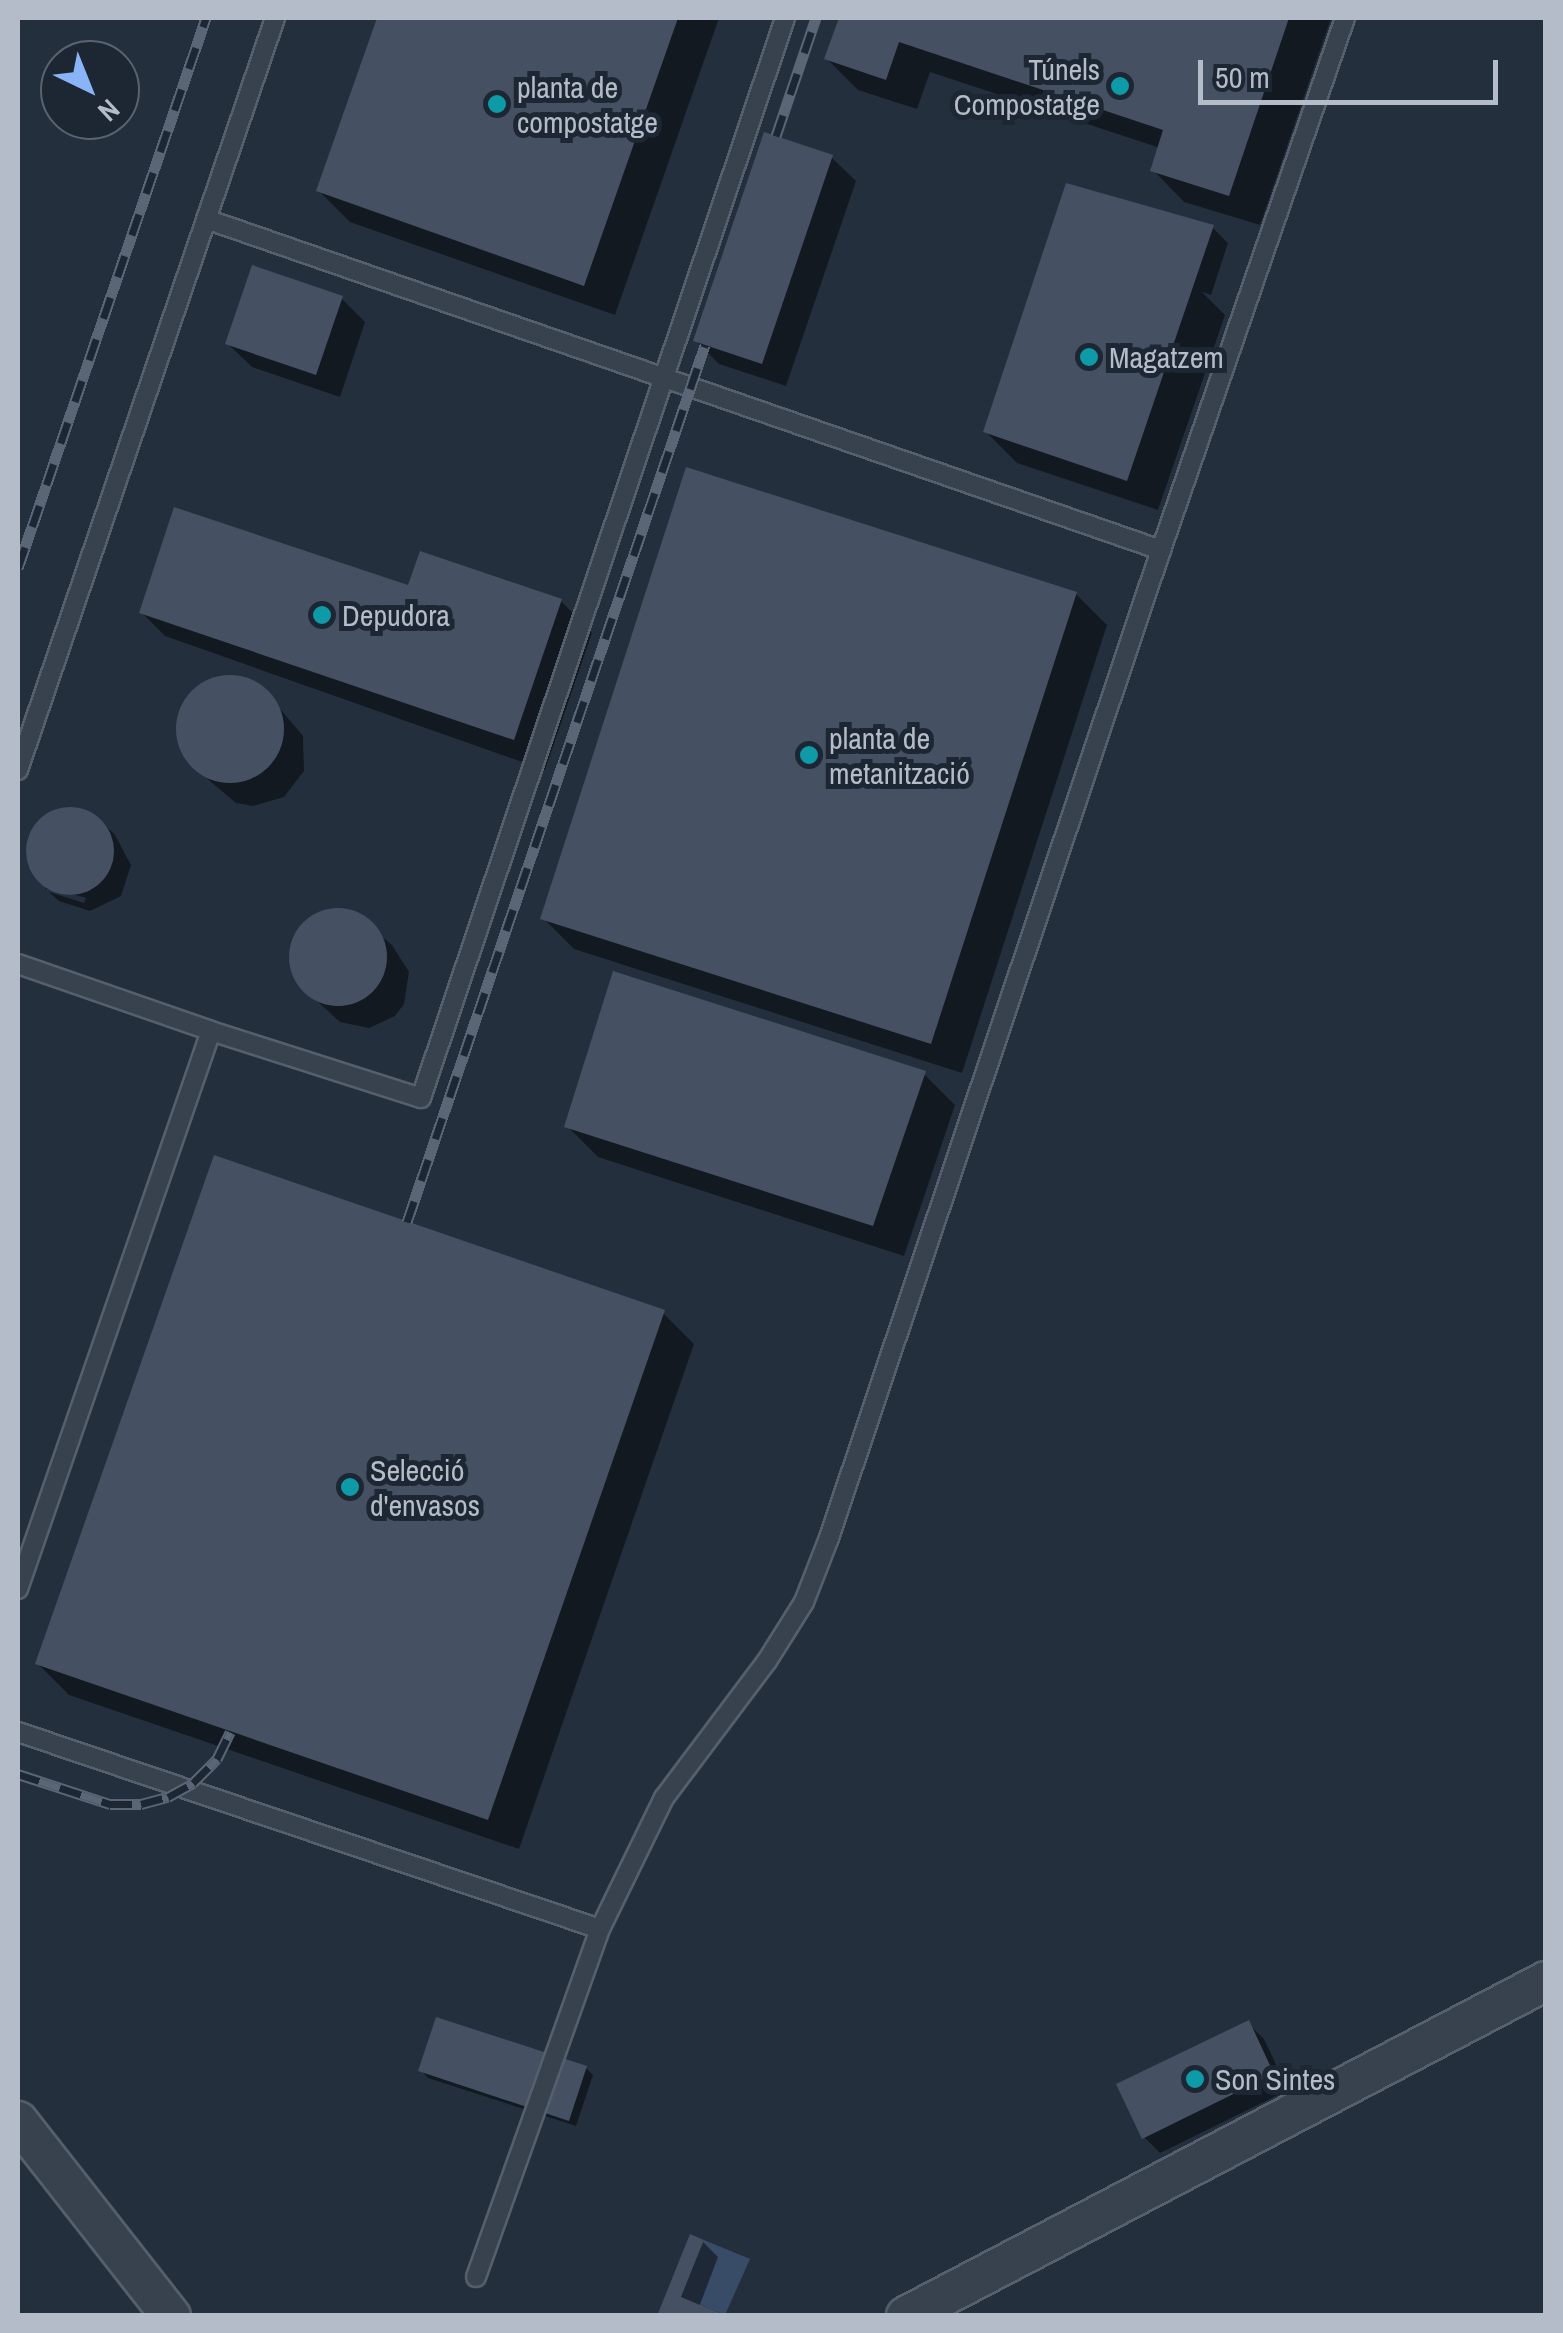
<!DOCTYPE html>
<html>
<head>
<meta charset="utf-8">
<style>
	body { margin:0 }
	#map { position:relative; width:1563px; height:2333px; overflow:hidden; background:#242f3e; font-family:"Archivo Narrow",sans-serif }
	div>[style] { position:absolute }
	[style*='--x'] { left:calc(var(--x)*1px); top:calc(var(--y)*1px); width:calc(var(--w)*1px); rotate:calc(var(--a)*1deg) }
	.water>* { inset:0; background:#394c67 }
	.shadow>* { inset:0; background:#0007 }
	.building>* { inset:0; background:#455162 }
	.round { border-radius:50% }
	.roads { filter:drop-shadow(2px 0 #565f6c) drop-shadow(-2px 0 #565f6c) drop-shadow(0 2px #565f6c) drop-shadow(0 -2px #565f6c) }
	.service>* { height:18px; margin:-9px; padding:0 9px; transform-origin:9px; border-radius:9px; background:#38414e }
	.minor>* { height:38px; margin:-19px; padding:0 19px; transform-origin:19px; border-radius:19px; background:#38414e }
	.rail>* { height:11px; margin-top:-5.5px; transform-origin:0; background:repeating-linear-gradient(90deg,#1d2633 0 22px,#5a6575 0 44px); box-sizing:border-box; border-block:2px solid #5a6575 }
	.dots>* { width:28px; height:28px; translate:-50% -50%; box-sizing:border-box; border:5px solid #1d2633; border-radius:50% }
	span { translate:-50% -50%; white-space:nowrap; text-align:center; line-height:1.15; -webkit-text-stroke:10px #1d2633; paint-order:stroke }
	.poi-label { font-size:30px; color:#b4bcc9 }
	.right { translate:-100% -50%; text-align:right }
	.left { translate:0 -50%; text-align:left }
	.frame { position:absolute; inset:0; border:20px solid #b4bcc9; pointer-events:none }
	.north { position:absolute; left:40px; top:40px; width:100px; height:100px; box-sizing:border-box; background:#1d2633; border:2px solid #59626f; border-radius:50%; rotate:137deg; font-size:28px; font-weight:700; line-height:40px; text-align:center; color:#b4bcc9 }
	.north::after { content:''; display:block; margin:auto; width:35px; height:45px; background:#8ab4f8; clip-path:polygon(50% 0,100% 100%,50% 72%,0 100%) }
	.scale { position:absolute; left:1198px; top:60px; width:300px; height:45px; box-sizing:border-box; border:5px solid #b4bcc9; border-top:0; padding-left:12px; font-size:30px; line-height:35px; white-space:nowrap; color:#b4bcc9; -webkit-text-stroke:8px #1d2633; paint-order:stroke }
</style>
</head>
<body>
<div id="map">
	<div class="water">
		<div style="clip-path:polygon(704px 2240px,750px 2259px,725px 2315px,681px 2297px)"></div>
	</div>
	<div class="shadow">
		<div style="clip-path:polygon(379px 18px,719px 18px,615px 315px,350px 222px,319px 191px)"></div>
		<div style="clip-path:polygon(841px 18px,1331px 18px,1260px 225px,1184px 202px,1153px 170px,1160px 148px,930px 72px,917px 109px,858px 90px,827px 59px)"></div>
		<div style="clip-path:polygon(832px 158px,856px 181px,786px 386px,719px 364px,695px 340px)"></div>
		<div style="clip-path:polygon(1212px 227px,1228px 243px,1211px 295px,1202px 292px,1225px 315px,1158px 510px,1017px 463px,986px 432px)"></div>
		<div style="clip-path:polygon(341px 298px,365px 322px,340px 397px,252px 367px,228px 344px)"></div>
		<div style="clip-path:polygon(1076px 594px,1107px 625px,962px 1073px,574px 949px,543px 918px)"></div>
		<div style="clip-path:polygon(561px 601px,592px 633px,545px 770px,165px 636px,141px 612px)"></div>
		<div style="clip-path:polygon(239px 678px,269px 696px,303px 736px,304px 771px,284px 797px,253px 806px,236px 803px,211px 782px,186px 758px,180px 742px,182px 710px,204px 685px)"></div>
		<div style="clip-path:polygon(67px 807px,98px 818px,115px 835px,131px 865px,121px 896px,90px 911px,59px 901px,49px 892px,84px 903px,86px 898px,47px 886px,47px 890px,26px 854px,38px 821px)"></div>
		<div style="clip-path:polygon(322px 913px,353px 913px,392px 945px,409px 972px,404px 1004px,395px 1016px,369px 1028px,340px 1022px,303px 988px,292px 961px,299px 932px)"></div>
		<div style="clip-path:polygon(924px 1074px,955px 1105px,904px 1256px,598px 1157px,567px 1126px)"></div>
		<div style="clip-path:polygon(663px 1313px,694px 1344px,519px 1849px,69px 1695px,38px 1664px)"></div>
		<div style="clip-path:polygon(1248px 2023px,1264px 2039px,1288px 2090px,1160px 2153px,1144px 2137px)"></div>
		<div style="clip-path:polygon(586px 2068px,593px 2075px,576px 2126px,428px 2078px,421px 2070px)"></div>
		<div style="clip-path:polygon(703px 2242px,718px 2257px,699px 2307px,659px 2316px)"></div>
	</div>
	<div class="building">
		<div style="clip-path:polygon(377px 18px,678px 18px,584px 286px,316px 191px)"></div>
		<div style="clip-path:polygon(839px 18px,1289px 18px,1229px 196px,1150px 171px,1163px 130px,899px 42px,886px 80px,824px 59px)"></div>
		<div style="clip-path:polygon(764px 132px,833px 155px,762px 364px,693px 341px)"></div>
		<div style="clip-path:polygon(1066px 183px,1214px 225px,1127px 481px,983px 432px)"></div>
		<div style="clip-path:polygon(252px 265px,343px 296px,316px 375px,225px 344px)"></div>
		<div style="clip-path:polygon(686px 467px,1077px 592px,931px 1044px,540px 919px)"></div>
		<div style="clip-path:polygon(174px 507px,408px 585px,420px 551px,562px 599px,514px 740px,139px 613px)"></div>
		<div class="round" style="left:176px;top:675px;width:108px;height:108px"></div>
		<div class="round" style="left:26px;top:807px;width:88px;height:88px"></div>
		<div class="round" style="left:289px;top:908px;width:98px;height:98px"></div>
		<div style="clip-path:polygon(613px 971px,926px 1071px,873px 1226px,564px 1127px)"></div>
		<div style="clip-path:polygon(214px 1155px,665px 1310px,488px 1820px,35px 1664px)"></div>
		<div style="clip-path:polygon(436px 2017px,587px 2066px,569px 2121px,418px 2071px)"></div>
		<div style="clip-path:polygon(1249px 2020px,1274px 2074px,1142px 2139px,1116px 2084px)"></div>
		<div style="clip-path:polygon(690px 2234px,704px 2240px,681px 2297px,727px 2316px,657px 2316px)"></div>
	</div>
	<div class="roads">
		<div class="service">
			<div style="--x:206;--y:219;--w:1011;--a:19.12"></div>
			<div style="--x:18;--y:770;--w:795;--a:-71.13"></div>
			<div style="--x:18;--y:964;--w:204;--a:19.1"></div>
			<div style="--x:18;--y:1589;--w:590;--a:-70.92"></div>
			<div style="--x:211;--y:1031;--w:220;--a:17.7"></div>
			<div style="--x:421;--y:1098;--w:1140;--a:-71.37"></div>
			<div style="--x:18;--y:1732;--w:614;--a:18.7"></div>
			<div style="--x:476;--y:2277;--w:369;--a:-70.4"></div>
			<div style="--x:600;--y:1929;--w:146;--a:-64"></div>
			<div style="--x:664;--y:1798;--w:171;--a:-53.1"></div>
			<div style="--x:767;--y:1661;--w:70;--a:-57.9"></div>
			<div style="--x:804;--y:1602;--w:69;--a:-68.7"></div>
			<div style="--x:829;--y:1538;--w:1042;--a:-71.43"></div>
			<div style="--x:1161;--y:550;--w:563;--a:-70.92"></div>
		</div>
		<div class="minor">
			<div style="--x:18;--y:2121;--w:248;--a:51.9"></div>
			<div style="--x:906;--y:2316;--w:722;--a:-27.63"></div>
		</div>
	</div>
	<div class="rail">
		<div style="--x:776;--y:136;--w:125;--a:-71.3"></div>
		<div style="--x:18;--y:568;--w:581;--a:-71.13"></div>
		<div style="--x:407;--y:1222;--w:926;--a:-71.23"></div>
		<div style="--x:18;--y:1774;--w:97;--a:18.1"></div>
		<div style="--x:110;--y:1804;--w:31;--a:0"></div>
		<div style="--x:141;--y:1804;--w:28;--a:-15"></div>
		<div style="--x:168;--y:1797;--w:29;--a:-29"></div>
		<div style="--x:193;--y:1783;--w:34;--a:-45"></div>
		<div style="--x:217;--y:1759;--w:30;--a:-64"></div>
	</div>
	<div class="dots">
		<div style="left:1120px;top:86px;background:#0f9aa8"></div>
		<div style="left:497px;top:104px;background:#0f9aa8"></div>
		<div style="left:1089px;top:357px;background:#0f9aa8"></div>
		<div style="left:322px;top:615px;background:#0f9aa8"></div>
		<div style="left:809px;top:755px;background:#0f9aa8"></div>
		<div style="left:350px;top:1487px;background:#0f9aa8"></div>
		<div style="left:1195px;top:2079px;background:#0f9aa8"></div>
	</div>
	<div class="poi-label">
		<span class="right" style="left:1100px;top:86px">Túnels<br>Compostatge</span>
		<span class="left" style="left:517px;top:104px">planta de<br>compostatge</span>
		<span class="left" style="left:1109px;top:357px">Magatzem</span>
		<span class="left" style="left:342px;top:615px">Depudora</span>
		<span class="left" style="left:829px;top:755px">planta de<br>metanització</span>
		<span class="left" style="left:370px;top:1487px">Selecció<br>d'envasos</span>
		<span class="left" style="left:1215px;top:2079px">Son Sintes</span>
	</div>
	<div class="frame"></div>
	<div class="north">N</div>
	<div class="scale">50 m</div>
</div>
</body>
</html>
